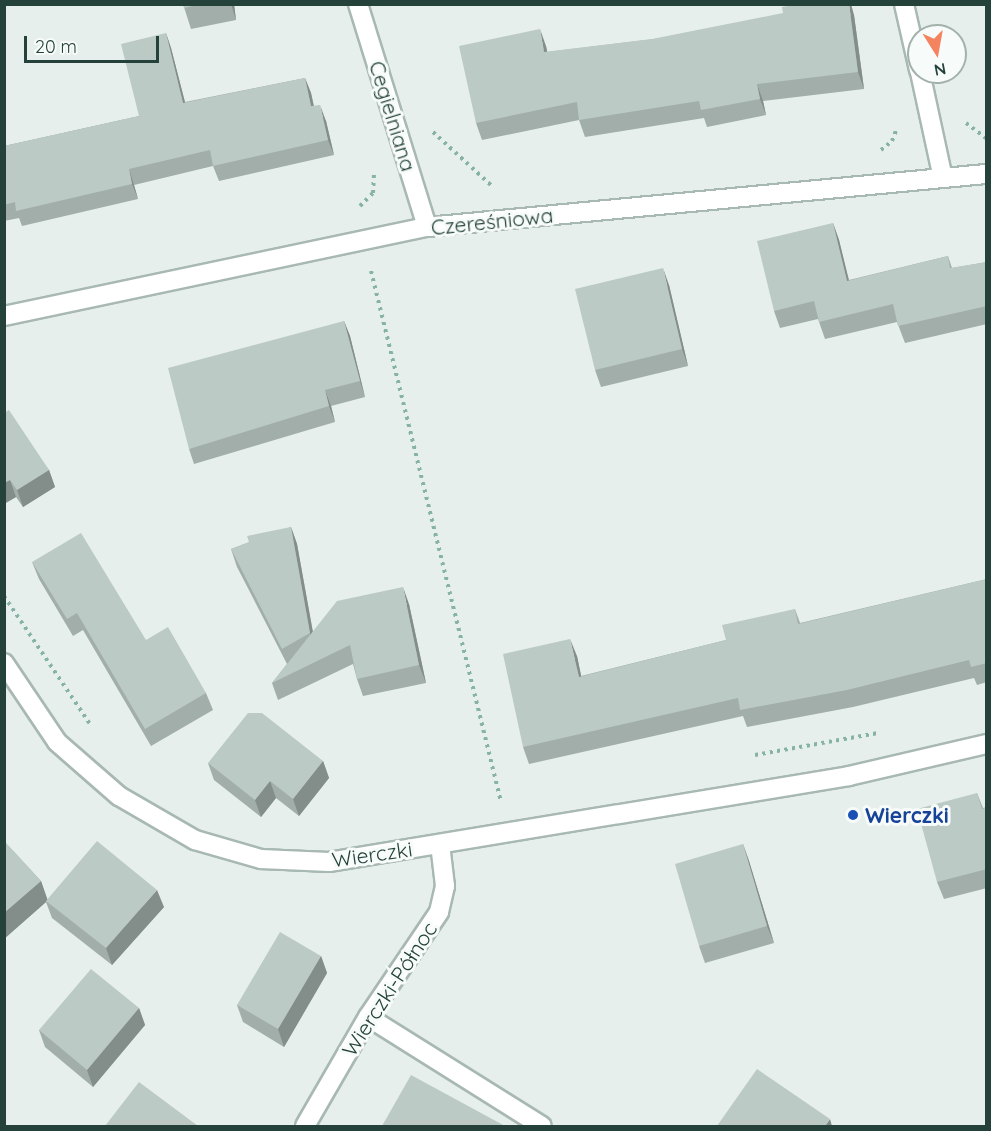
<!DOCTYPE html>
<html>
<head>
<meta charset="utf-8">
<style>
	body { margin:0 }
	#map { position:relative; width:991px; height:1131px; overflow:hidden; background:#e6efeb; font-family:Quicksand,sans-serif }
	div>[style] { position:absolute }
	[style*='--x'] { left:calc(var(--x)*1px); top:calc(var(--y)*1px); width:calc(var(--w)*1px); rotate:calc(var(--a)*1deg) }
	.path>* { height:4px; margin-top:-2px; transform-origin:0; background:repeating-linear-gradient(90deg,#86b3a5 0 3px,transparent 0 7.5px) }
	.roads { filter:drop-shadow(2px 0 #a8b8b2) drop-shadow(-2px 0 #a8b8b2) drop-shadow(0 2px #a8b8b2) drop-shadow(0 -2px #a8b8b2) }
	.lane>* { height:18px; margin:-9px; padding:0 9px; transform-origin:9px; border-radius:9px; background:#fff }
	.street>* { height:18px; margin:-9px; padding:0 9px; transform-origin:9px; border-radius:9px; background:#fff }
	.wall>* { inset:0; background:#a1aea9 }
	.shaded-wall>* { inset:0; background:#838d89 }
	.building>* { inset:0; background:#bbcac4 }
	.dots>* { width:16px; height:16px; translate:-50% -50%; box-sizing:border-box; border:3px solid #f7fbf9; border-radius:50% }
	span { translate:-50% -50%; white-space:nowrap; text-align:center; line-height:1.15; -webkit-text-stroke:6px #f7fbf9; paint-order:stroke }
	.street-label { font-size:21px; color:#24423a }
	.transit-label { font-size:21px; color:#164399; font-weight:700 }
	.left { translate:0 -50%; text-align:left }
	.frame { position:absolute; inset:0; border:6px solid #24423a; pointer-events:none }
	.north { position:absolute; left:907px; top:24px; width:60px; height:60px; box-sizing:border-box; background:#f7fbf9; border:2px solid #a3b1ad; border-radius:50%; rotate:169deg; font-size:16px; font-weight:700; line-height:24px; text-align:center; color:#24423a }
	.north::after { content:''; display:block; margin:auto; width:21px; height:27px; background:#f4845f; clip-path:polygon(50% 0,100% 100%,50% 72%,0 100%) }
	.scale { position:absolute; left:24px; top:36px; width:135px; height:27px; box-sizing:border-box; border:3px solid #24423a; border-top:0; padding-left:8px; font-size:18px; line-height:21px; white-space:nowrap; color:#24423a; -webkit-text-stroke:4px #f7fbf9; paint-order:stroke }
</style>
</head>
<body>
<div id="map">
	<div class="path">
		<div style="--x:966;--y:123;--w:25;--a:37"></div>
		<div style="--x:433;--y:132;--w:81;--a:42.5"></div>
		<div style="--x:881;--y:150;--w:14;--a:-39"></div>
		<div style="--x:892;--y:141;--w:14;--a:-69"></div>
		<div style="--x:360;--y:206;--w:18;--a:-45"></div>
		<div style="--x:373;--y:193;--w:19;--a:-87"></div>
		<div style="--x:371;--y:271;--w:547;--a:76.24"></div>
		<div style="--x:4;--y:596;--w:154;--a:56.1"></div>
		<div style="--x:755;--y:755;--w:125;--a:-10.1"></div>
	</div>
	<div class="roads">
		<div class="lane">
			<div style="--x:368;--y:1017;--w:205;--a:32.1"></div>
		</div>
		<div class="street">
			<div style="--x:358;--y:4;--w:233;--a:72.8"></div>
			<div style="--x:904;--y:4;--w:68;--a:77.2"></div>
			<div style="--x:920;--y:72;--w:108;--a:77.8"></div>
			<div style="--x:4;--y:316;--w:432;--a:-11.9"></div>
			<div style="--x:427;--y:227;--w:562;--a:-5.42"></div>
			<div style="--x:4;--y:663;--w:95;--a:56.1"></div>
			<div style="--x:57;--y:742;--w:82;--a:41.1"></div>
			<div style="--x:119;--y:796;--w:88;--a:30.1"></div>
			<div style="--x:195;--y:840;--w:69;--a:16.1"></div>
			<div style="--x:261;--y:859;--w:68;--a:2.5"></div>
			<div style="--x:329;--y:862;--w:527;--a:-9.39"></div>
			<div style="--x:849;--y:776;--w:141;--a:-13.1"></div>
			<div style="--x:305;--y:1126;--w:126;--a:-60"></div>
			<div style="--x:368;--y:1017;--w:127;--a:-55.9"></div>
			<div style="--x:439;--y:912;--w:27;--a:-77"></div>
			<div style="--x:445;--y:886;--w:42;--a:-96.8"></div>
		</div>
	</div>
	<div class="wall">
		<div style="clip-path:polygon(183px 4px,234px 4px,236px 20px,191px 29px)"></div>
		<div style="clip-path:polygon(854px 15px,864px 89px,763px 101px,766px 115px,707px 127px,704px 118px,585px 137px,579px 120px,482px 140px,476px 123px,546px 46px,547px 52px)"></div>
		<div style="clip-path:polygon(166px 33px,171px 48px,185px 102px,305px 78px,311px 93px,314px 106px,326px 121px,334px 155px,219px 181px,213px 166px,134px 185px,138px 199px,22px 226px,19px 218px,4px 221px,4px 146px,139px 116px)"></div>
		<div style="clip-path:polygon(833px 223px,839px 240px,849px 280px,948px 256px,952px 268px,987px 262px,987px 324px,905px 343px,897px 322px,825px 339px,818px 319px,780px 328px,774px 311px)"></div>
		<div style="clip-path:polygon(669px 285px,688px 366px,601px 387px,595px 370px)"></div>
		<div style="clip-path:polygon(344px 321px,350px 336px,365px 397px,331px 406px,335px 422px,194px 464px,189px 449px)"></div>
		<div style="clip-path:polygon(4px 413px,49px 470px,55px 487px,23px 507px,16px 497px,4px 504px)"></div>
		<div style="clip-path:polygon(291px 527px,297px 544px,313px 632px,409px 604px,426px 683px,363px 696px,357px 679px,353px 664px,278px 700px,272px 683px,287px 664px,237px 567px,231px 549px)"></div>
		<div style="clip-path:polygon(32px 562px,146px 640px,206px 693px,213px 710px,151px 746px,83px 630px,73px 636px,39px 579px)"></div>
		<div style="clip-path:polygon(987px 579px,987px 682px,977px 685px,974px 678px,853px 707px,747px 727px,743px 716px,529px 764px,523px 747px,577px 656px,581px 676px,726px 640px,795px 609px,800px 623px)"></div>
		<div style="clip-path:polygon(323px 761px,329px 778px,299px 816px,276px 798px,261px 817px,214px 780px,208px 763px)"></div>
		<div style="clip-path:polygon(977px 793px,983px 808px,987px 807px,987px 888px,944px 899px,937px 882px)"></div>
		<div style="clip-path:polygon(4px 841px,41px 881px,47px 899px,164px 907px,112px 965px,52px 918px,46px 902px,4px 939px)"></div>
		<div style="clip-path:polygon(743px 844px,749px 861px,774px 943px,705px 963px,699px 946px)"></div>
		<div style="clip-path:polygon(321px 956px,327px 973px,284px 1047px,243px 1022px,237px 1005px)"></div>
		<div style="clip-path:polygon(139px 1008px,145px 1025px,93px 1087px,45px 1047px,39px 1030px)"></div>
	</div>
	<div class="shaded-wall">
		<div style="clip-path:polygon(231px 4px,234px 4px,236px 20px)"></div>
		<div style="clip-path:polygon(849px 4px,851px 4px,854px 15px,864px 89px,858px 72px)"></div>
		<div style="clip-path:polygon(540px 29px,546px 46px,551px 69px,544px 52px)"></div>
		<div style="clip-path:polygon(166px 33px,171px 48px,189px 118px,183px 103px)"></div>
		<div style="clip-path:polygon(305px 78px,311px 93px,317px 122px,311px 106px)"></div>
		<div style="clip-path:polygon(757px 84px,763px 101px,766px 115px,760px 99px)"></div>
		<div style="clip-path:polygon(320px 105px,326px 121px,334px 155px,328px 140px)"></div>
		<div style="clip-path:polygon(129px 169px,134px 185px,138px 199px,132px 184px)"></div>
		<div style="clip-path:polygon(833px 223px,839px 240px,853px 298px,847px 281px)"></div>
		<div style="clip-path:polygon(663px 268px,669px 285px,688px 366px,682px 349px)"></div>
		<div style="clip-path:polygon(344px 321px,350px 336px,365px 397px,360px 381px)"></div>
		<div style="clip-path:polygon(325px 390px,331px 406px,335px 422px,329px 406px)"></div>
		<div style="clip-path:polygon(49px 470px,55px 487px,23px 507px,17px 490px)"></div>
		<div style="clip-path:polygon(10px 480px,16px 497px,4px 504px,4px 483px)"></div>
		<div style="clip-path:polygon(291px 527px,297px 544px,316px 650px,310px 633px)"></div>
		<div style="clip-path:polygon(403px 587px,409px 604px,426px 683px,419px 665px)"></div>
		<div style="clip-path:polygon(570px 639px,577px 656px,585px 694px,579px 677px)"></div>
		<div style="clip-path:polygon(323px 761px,329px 778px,299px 816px,293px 799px)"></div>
		<div style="clip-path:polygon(270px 781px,276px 798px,261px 817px,255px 800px)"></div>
		<div style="clip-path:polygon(743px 844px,749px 861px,774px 943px,767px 926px)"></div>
		<div style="clip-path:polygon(41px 881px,48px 901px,46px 901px,46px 902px,4px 939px,4px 913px)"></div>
		<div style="clip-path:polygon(157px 890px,164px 907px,112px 965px,106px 948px)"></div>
		<div style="clip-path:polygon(321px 956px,327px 973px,284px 1047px,278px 1029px)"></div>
		<div style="clip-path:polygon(139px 1008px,145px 1025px,93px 1087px,87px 1070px)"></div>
		<div style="clip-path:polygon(830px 1119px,832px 1126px,825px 1126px)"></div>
	</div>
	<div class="building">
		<div style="clip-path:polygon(183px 4px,202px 4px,184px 8px)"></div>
		<div style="clip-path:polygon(799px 4px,849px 4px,858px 72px,757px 84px,760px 99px,701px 110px,699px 101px,579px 120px,577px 102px,476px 123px,459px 46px,540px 29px,544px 52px,652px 39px,783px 13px,782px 7px)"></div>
		<div style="clip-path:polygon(166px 33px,183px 103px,305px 78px,311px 106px,320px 105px,328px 140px,213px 166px,210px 150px,129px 169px,132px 184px,16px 211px,15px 202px,4px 205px,4px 146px,139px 116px,121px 44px)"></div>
		<div style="clip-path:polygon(833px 223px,847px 281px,948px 256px,950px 268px,987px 262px,987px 306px,898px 326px,893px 304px,819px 322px,814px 301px,774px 311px,757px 241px)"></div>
		<div style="clip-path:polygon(663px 268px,682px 349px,595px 370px,575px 289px)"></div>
		<div style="clip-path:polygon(344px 321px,360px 381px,325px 390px,329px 406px,189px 449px,168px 368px)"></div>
		<div style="clip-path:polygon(9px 410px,49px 470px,17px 490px,10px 480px,4px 483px,4px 413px)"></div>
		<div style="clip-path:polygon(291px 527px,310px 633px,282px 649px,231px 549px,249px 542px,247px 536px)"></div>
		<div style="clip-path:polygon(81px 533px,146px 640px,168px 627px,206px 693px,145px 729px,77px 613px,67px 619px,32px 562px)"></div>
		<div style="clip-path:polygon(987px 579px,987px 663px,971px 667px,969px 660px,847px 690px,740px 710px,738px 698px,523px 747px,503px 654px,570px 639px,579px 677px,726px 640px,722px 625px,795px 609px,798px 624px)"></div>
		<div style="clip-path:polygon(403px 587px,419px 665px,357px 679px,350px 645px,272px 683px,337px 601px)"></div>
		<div style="clip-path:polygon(248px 713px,262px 713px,323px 761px,293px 799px,270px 781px,255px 800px,208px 763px)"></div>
		<div style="clip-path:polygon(977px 793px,982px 809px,987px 807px,987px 869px,937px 882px,917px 809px)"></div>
		<div style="clip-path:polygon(4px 841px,41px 881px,4px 913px)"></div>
		<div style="clip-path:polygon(97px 841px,157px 890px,106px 948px,46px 901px)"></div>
		<div style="clip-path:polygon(743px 844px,767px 926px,699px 946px,675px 864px)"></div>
		<div style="clip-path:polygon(280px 932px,321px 956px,278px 1029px,237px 1005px)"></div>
		<div style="clip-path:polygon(91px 969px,139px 1008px,87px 1070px,39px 1030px)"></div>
		<div style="clip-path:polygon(757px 1069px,830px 1119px,825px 1126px,717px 1126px)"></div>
		<div style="clip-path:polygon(411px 1075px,505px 1126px,382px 1126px)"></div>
		<div style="clip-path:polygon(139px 1082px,198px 1126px,105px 1126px)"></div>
	</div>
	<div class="dots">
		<div style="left:853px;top:815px;background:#1a4fb4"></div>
	</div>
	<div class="street-label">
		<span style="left:393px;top:116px;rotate:73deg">Cegielniana</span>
		<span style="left:492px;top:221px;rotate:-6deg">Czereśniowa</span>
		<span style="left:372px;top:854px;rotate:-8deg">Wierczki</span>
		<span style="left:389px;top:989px;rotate:-57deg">Wierczki-Północ</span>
	</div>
	<div class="transit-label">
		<span class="left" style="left:865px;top:815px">Wierczki</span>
	</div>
	<div class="frame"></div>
	<div class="north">N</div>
	<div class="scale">20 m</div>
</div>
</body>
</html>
